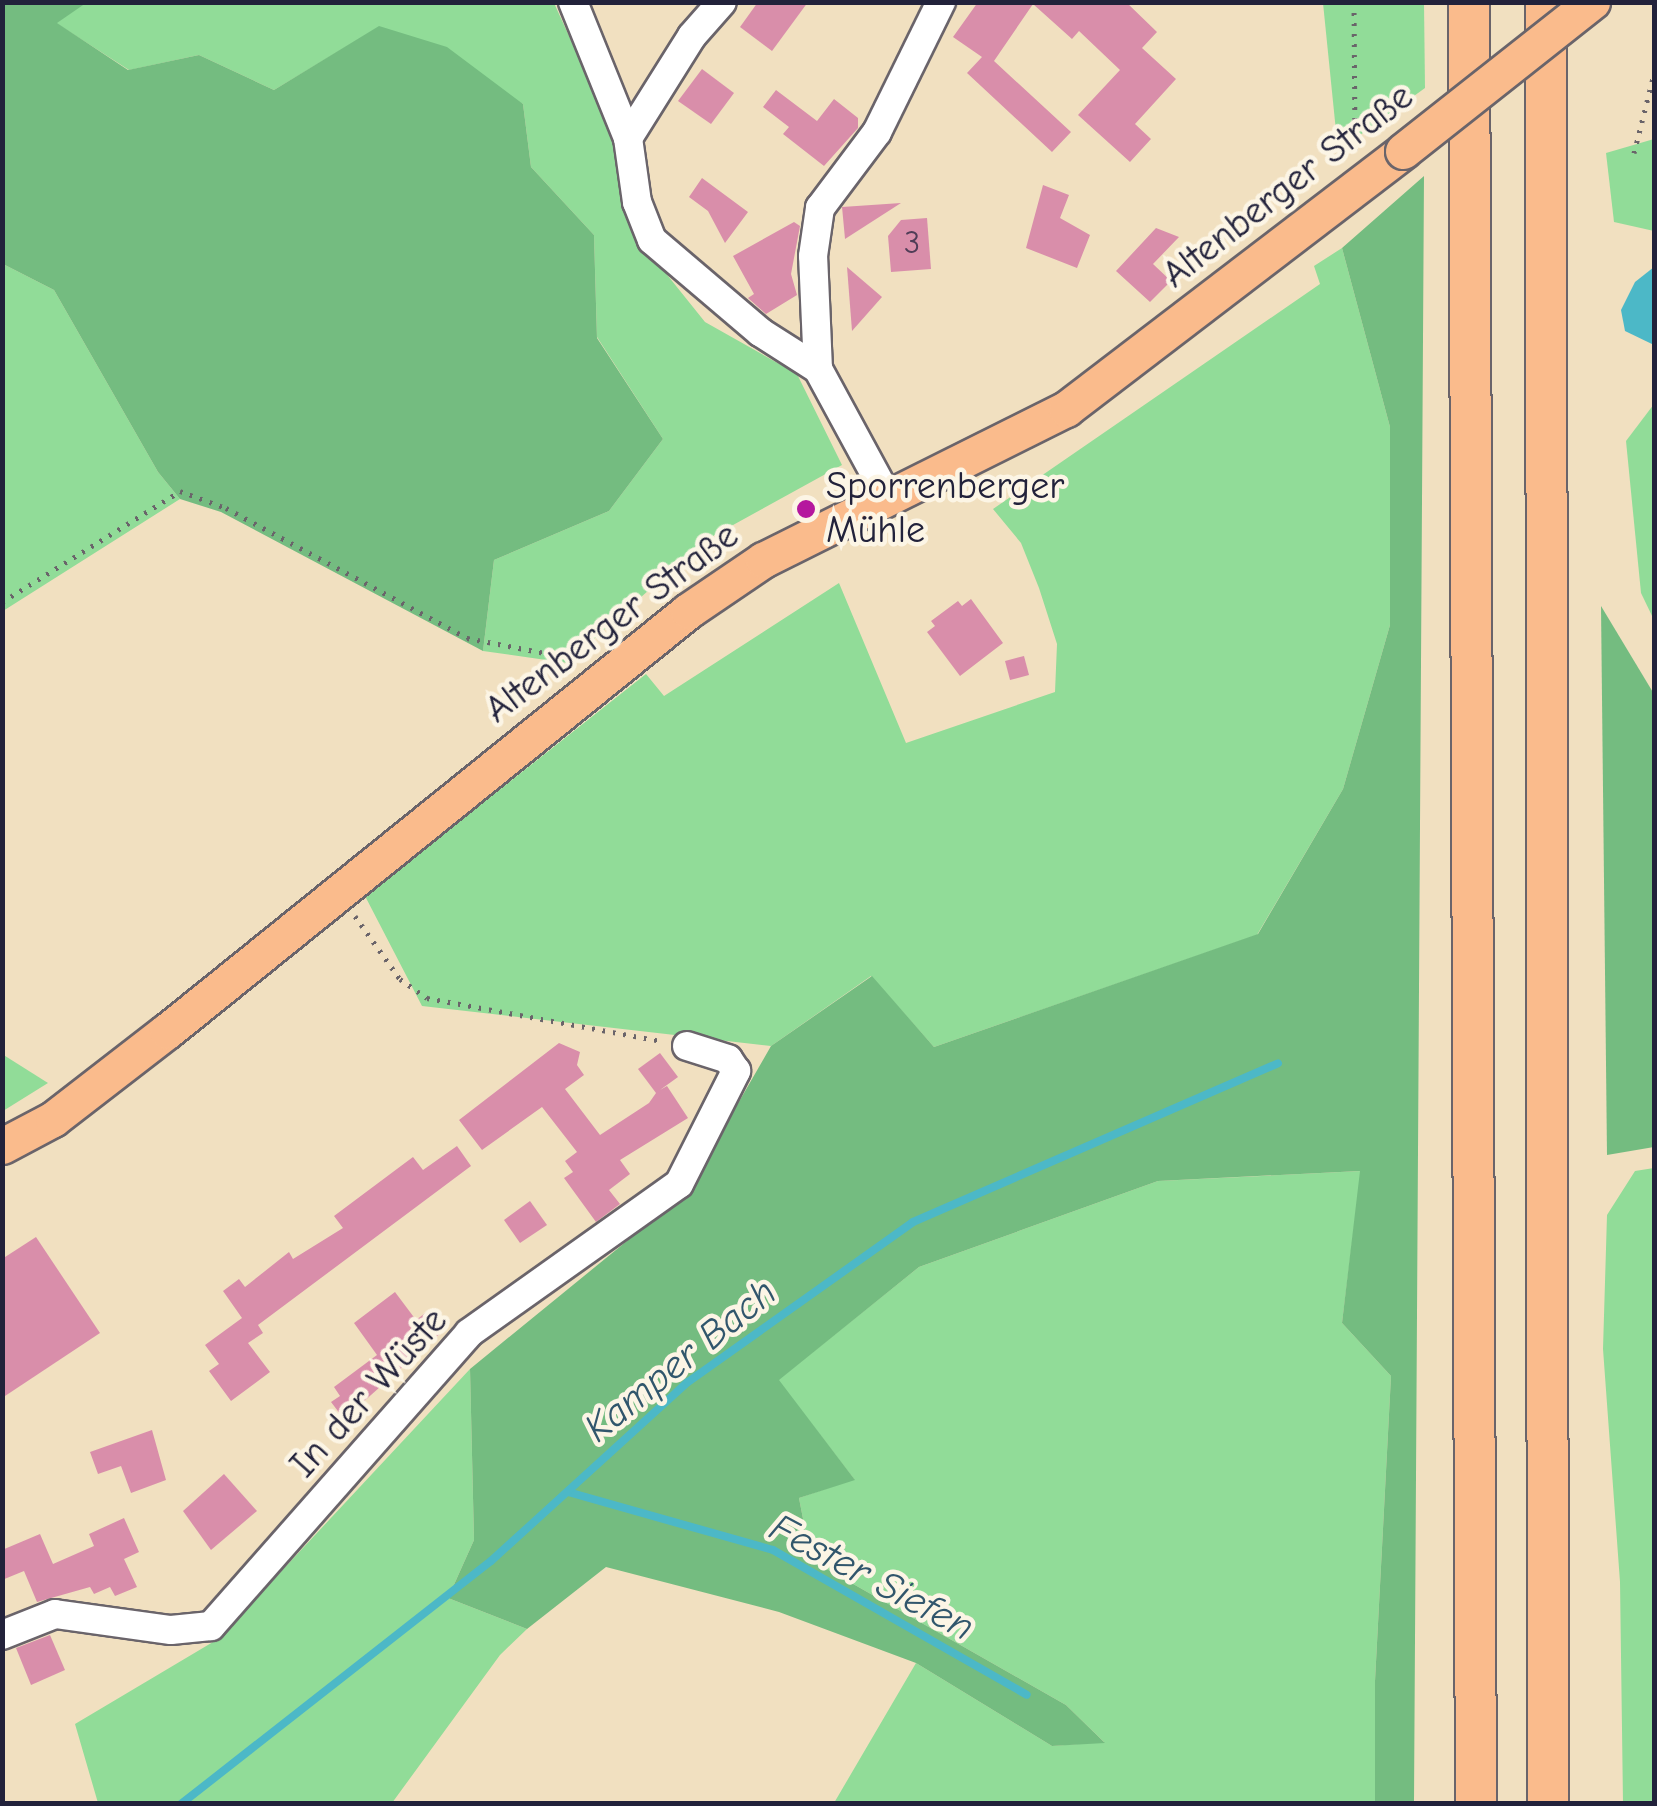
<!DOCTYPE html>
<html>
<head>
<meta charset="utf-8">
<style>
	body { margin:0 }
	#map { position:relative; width:1657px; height:1806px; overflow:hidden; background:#f1e0c0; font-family:"Comic Neue",sans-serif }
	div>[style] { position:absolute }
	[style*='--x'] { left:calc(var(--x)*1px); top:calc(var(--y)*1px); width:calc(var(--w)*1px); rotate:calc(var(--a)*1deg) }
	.green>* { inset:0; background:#91dc98 }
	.forest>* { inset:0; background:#74bc80 }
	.water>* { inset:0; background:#4cb8c7 }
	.stream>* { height:8px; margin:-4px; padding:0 4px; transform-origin:4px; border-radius:4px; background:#4cb8c7 }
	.building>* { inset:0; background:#d98eaa }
	.path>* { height:5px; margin-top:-2.5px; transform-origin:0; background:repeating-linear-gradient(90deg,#6a646a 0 2.5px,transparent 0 10.5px) }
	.roads { filter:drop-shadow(2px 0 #6a646a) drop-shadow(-2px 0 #6a646a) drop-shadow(0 2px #6a646a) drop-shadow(0 -2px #6a646a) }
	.minor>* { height:28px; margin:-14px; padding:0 14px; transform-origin:14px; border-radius:14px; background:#fff }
	.major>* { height:35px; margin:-17.5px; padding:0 17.5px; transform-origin:17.5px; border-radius:17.5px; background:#fabb8c }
	.highway>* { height:40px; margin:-20px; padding:0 20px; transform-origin:20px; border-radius:20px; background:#fabb8c }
	.bridges { filter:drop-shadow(2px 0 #6a646a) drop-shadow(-2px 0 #6a646a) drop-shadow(0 2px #6a646a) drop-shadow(0 -2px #6a646a) }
	.major-bridge>* { height:35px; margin:-17.5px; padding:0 17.5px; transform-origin:17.5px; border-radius:17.5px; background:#fabb8c }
	.dots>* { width:28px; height:28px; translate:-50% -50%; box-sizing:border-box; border:5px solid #fcf5e5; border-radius:50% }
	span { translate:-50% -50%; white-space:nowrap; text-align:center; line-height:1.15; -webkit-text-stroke:9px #fcf5e5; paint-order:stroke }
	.number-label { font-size:32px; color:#503d57 }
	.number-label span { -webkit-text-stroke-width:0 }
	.street-label { font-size:38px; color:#22223b }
	.poi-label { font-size:38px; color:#22223b }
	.left { translate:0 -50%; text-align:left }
	.water-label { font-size:40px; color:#31566c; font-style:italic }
	.frame { position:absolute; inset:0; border:5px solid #22223b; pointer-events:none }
</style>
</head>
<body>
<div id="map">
	<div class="green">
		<div style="clip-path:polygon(86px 2px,554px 3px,606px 117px,648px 251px,705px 322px,797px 374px,842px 465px,704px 541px,567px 663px,483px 651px,494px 560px,609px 511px,663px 439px,597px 337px,594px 235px,531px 167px,523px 104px,379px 27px,274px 90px,199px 55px,129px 70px,56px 23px)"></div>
		<div style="clip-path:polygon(1323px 3px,1424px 3px,1425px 88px,1338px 151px)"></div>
		<div style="clip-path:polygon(1654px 139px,1654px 231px,1614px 222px,1606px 153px)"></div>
		<div style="clip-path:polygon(1342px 248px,1390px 427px,1390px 625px,1343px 789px,1257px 935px,934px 1047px,871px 976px,771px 1046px,422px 1006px,365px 896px,646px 674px,664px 696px,839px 583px,906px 743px,1055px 692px,1057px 644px,1039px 588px,1021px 543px,993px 509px,1320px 284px,1314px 266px)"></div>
		<div style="clip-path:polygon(3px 264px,54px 290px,158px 472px,180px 499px,3px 611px)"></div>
		<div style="clip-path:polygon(1654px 404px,1654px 620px,1641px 593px,1626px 441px)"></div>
		<div style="clip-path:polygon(2px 1054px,48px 1083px,3px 1111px,2px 1111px)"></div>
		<div style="clip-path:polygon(1654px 1168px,1654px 1803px,1623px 1803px,1620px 1582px,1603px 1349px,1607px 1215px,1635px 1171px)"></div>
		<div style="clip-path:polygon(1361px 1171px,1342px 1323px,1391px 1376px,1375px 1681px,1375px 1803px,834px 1803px,916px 1663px,1052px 1746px,1104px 1742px,1066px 1705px,811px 1560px,799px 1498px,854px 1479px,778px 1380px,919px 1267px,1158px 1181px)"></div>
		<div style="clip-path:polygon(470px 1369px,474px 1540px,448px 1598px,527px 1629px,500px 1655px,392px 1803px,98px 1803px,75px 1724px,218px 1639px)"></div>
	</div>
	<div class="forest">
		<div style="clip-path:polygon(2px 3px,86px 3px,57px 23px,128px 70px,199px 55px,274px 90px,379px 26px,447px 47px,523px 104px,531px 167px,594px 235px,597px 338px,663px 439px,609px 511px,494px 560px,483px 651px,221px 512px,180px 499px,158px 472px,54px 290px,3px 264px)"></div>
		<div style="clip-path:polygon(1424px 176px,1414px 1803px,1375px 1803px,1375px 1681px,1391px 1376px,1342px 1323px,1360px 1171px,1158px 1181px,919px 1267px,779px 1380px,855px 1480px,799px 1498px,811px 1560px,1066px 1705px,1105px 1743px,1052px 1746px,916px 1663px,779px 1612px,606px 1567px,527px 1629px,448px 1598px,474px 1540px,470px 1369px,687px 1192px,771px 1046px,872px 976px,934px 1047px,1258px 934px,1343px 789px,1390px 625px,1390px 427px,1342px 248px)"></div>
		<div style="clip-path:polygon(1601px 606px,1654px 694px,1654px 1147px,1607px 1155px)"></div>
	</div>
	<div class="water">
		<div style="clip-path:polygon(1654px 267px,1654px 345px,1625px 331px,1621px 310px,1635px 282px)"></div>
	</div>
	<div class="stream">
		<div style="--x:568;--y:1492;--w:213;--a:15.8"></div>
		<div style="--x:773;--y:1550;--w:292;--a:29.7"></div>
		<div style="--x:181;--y:1804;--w:394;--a:-38.1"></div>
		<div style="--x:491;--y:1561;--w:266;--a:-42.3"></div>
		<div style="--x:688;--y:1382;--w:276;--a:-35.4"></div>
		<div style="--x:913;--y:1222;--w:398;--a:-23.5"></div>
	</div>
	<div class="building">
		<div style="clip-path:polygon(758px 2px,808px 2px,772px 51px,740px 27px)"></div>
		<div style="clip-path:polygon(978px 2px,1126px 2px,1157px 32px,1142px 48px,1176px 79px,1135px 124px,1151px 139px,1130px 162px,1078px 115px,1120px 70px,1079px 31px,1072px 39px,1033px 4px,994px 61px,1071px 132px,1052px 152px,967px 73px,982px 57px,953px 37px)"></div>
		<div style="clip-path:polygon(702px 69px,734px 93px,711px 124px,678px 101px)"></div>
		<div style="clip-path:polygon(776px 90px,817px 121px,834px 99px,858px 118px,858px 128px,824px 166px,783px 134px,789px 127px,763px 107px)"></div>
		<div style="clip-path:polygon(702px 178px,748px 212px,725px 243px,708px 211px,689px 197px)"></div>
		<div style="clip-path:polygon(1043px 185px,1069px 195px,1060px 218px,1090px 235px,1077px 268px,1026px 248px)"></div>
		<div style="clip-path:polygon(901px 203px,845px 239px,842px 207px)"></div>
		<div style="clip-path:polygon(927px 218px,931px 269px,891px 272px,888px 236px,901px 220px)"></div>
		<div style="clip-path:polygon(794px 222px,800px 226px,791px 274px,797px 295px,766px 314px,748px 298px,754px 294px,733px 256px)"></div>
		<div style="clip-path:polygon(1156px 228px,1179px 237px,1153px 264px,1171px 281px,1150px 302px,1116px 271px)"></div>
		<div style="clip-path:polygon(847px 267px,882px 297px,852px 331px)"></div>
		<div style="clip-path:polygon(971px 599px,1003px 643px,960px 676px,927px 632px,935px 626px,931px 621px,958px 601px,962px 606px)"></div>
		<div style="clip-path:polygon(1024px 656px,1029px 675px,1010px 680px,1005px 661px)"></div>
		<div style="clip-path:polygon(559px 1043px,580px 1052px,577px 1065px,584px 1075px,565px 1089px,600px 1135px,649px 1103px,656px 1093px,638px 1069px,660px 1053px,678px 1077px,660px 1090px,667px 1086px,688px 1118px,620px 1160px,630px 1174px,609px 1190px,620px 1204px,596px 1222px,564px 1178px,573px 1172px,565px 1161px,577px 1152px,542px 1107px,482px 1150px,459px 1120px)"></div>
		<div style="clip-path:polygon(457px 1146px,471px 1166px,258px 1325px,263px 1333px,248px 1343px,270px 1372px,231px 1401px,209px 1371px,219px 1364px,205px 1345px,242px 1318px,223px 1291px,239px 1279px,245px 1287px,289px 1252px,293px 1259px,343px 1228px,334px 1216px,413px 1157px,423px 1170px)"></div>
		<div style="clip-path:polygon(530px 1201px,547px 1225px,520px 1243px,504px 1220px)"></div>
		<div style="clip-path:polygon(36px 1237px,100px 1333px,2px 1398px,2px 1259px)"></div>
		<div style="clip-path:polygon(395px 1292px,416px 1320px,428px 1311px,443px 1331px,344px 1419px,331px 1402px,340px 1396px,334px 1387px,377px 1355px,354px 1323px)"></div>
		<div style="clip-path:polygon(152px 1430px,166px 1480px,131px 1493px,121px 1466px,98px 1474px,90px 1452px)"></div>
		<div style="clip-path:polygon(224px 1474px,257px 1511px,211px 1550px,183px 1511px)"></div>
		<div style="clip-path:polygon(124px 1518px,139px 1552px,124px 1559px,137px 1587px,115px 1596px,110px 1587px,94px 1594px,90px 1587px,37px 1602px,24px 1571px,2px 1580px,2px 1550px,40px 1534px,53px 1564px,94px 1546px,89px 1534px)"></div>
		<div style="clip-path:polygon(50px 1635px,65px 1670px,31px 1685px,16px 1648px)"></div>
	</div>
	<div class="path">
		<div style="--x:1354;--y:2;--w:148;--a:89.6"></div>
		<div style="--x:1634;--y:153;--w:81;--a:-75.8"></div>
		<div style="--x:2;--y:602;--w:210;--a:-31.9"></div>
		<div style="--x:180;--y:491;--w:49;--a:20.3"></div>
		<div style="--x:226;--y:508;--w:274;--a:28.3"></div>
		<div style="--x:467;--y:638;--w:90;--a:10.9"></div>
		<div style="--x:555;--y:655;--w:30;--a:-4"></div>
		<div style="--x:355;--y:916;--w:77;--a:54.5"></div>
		<div style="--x:400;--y:979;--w:33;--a:35"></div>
		<div style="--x:427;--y:998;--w:239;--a:10.4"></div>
	</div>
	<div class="roads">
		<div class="minor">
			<div style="--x:573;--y:2;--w:147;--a:68"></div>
			<div style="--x:628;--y:138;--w:65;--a:82"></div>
			<div style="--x:637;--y:202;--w:41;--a:68.5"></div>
			<div style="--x:652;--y:240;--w:142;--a:40.4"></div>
			<div style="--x:760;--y:332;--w:69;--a:32.5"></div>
			<div style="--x:818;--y:369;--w:147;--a:61.5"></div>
			<div style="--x:628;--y:138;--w:120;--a:-57.9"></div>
			<div style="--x:692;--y:36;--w:45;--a:-48.6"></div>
			<div style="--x:818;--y:369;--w:113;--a:-92.5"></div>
			<div style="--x:813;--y:256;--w:49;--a:-81.7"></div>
			<div style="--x:820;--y:208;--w:95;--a:-53.1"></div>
			<div style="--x:877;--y:132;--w:145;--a:-63.8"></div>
			<div style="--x:2;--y:1635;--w:57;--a:-21.6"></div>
			<div style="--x:55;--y:1614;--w:117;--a:7.9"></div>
			<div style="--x:171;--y:1630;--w:40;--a:-5.7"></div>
			<div style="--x:211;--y:1626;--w:390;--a:-48.6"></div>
			<div style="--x:469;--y:1333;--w:257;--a:-35.4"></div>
			<div style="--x:679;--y:1184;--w:127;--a:-63.2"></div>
			<div style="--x:736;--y:1071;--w:14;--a:-124"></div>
			<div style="--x:728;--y:1059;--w:43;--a:-162.4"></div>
		</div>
		<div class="major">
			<div style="--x:2;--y:1146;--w:58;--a:-27.9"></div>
			<div style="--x:53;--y:1119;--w:144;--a:-37.7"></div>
			<div style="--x:167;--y:1031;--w:669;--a:-38.87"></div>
			<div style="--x:688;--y:611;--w:91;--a:-34.2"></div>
			<div style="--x:763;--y:560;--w:339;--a:-26.5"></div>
			<div style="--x:1066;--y:409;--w:424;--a:-37.4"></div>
		</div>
		<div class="highway">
			<div style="--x:1469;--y:2;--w:1802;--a:89.78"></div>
			<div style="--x:1546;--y:2;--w:1802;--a:89.94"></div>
		</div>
	</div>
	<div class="bridges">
		<div class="major-bridge">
			<div style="--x:1403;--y:151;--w:241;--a:-38.3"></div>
		</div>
	</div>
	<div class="dots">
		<div style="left:806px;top:509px;background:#b5179e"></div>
	</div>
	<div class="number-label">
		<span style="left:912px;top:243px">3</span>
	</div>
	<div class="street-label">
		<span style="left:1288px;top:186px;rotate:-38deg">Altenberger Straße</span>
		<span style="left:612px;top:623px;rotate:-37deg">Altenberger Straße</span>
		<span style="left:369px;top:1393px;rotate:-48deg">In der Wüste</span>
	</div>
	<div class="poi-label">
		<span class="left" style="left:826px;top:509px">Sporrenberger<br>Mühle</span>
	</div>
	<div class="water-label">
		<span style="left:680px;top:1360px;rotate:-39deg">Kamper Bach</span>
		<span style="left:872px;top:1577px;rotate:28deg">Fester Siefen</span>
	</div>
	<div class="frame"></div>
</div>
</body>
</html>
